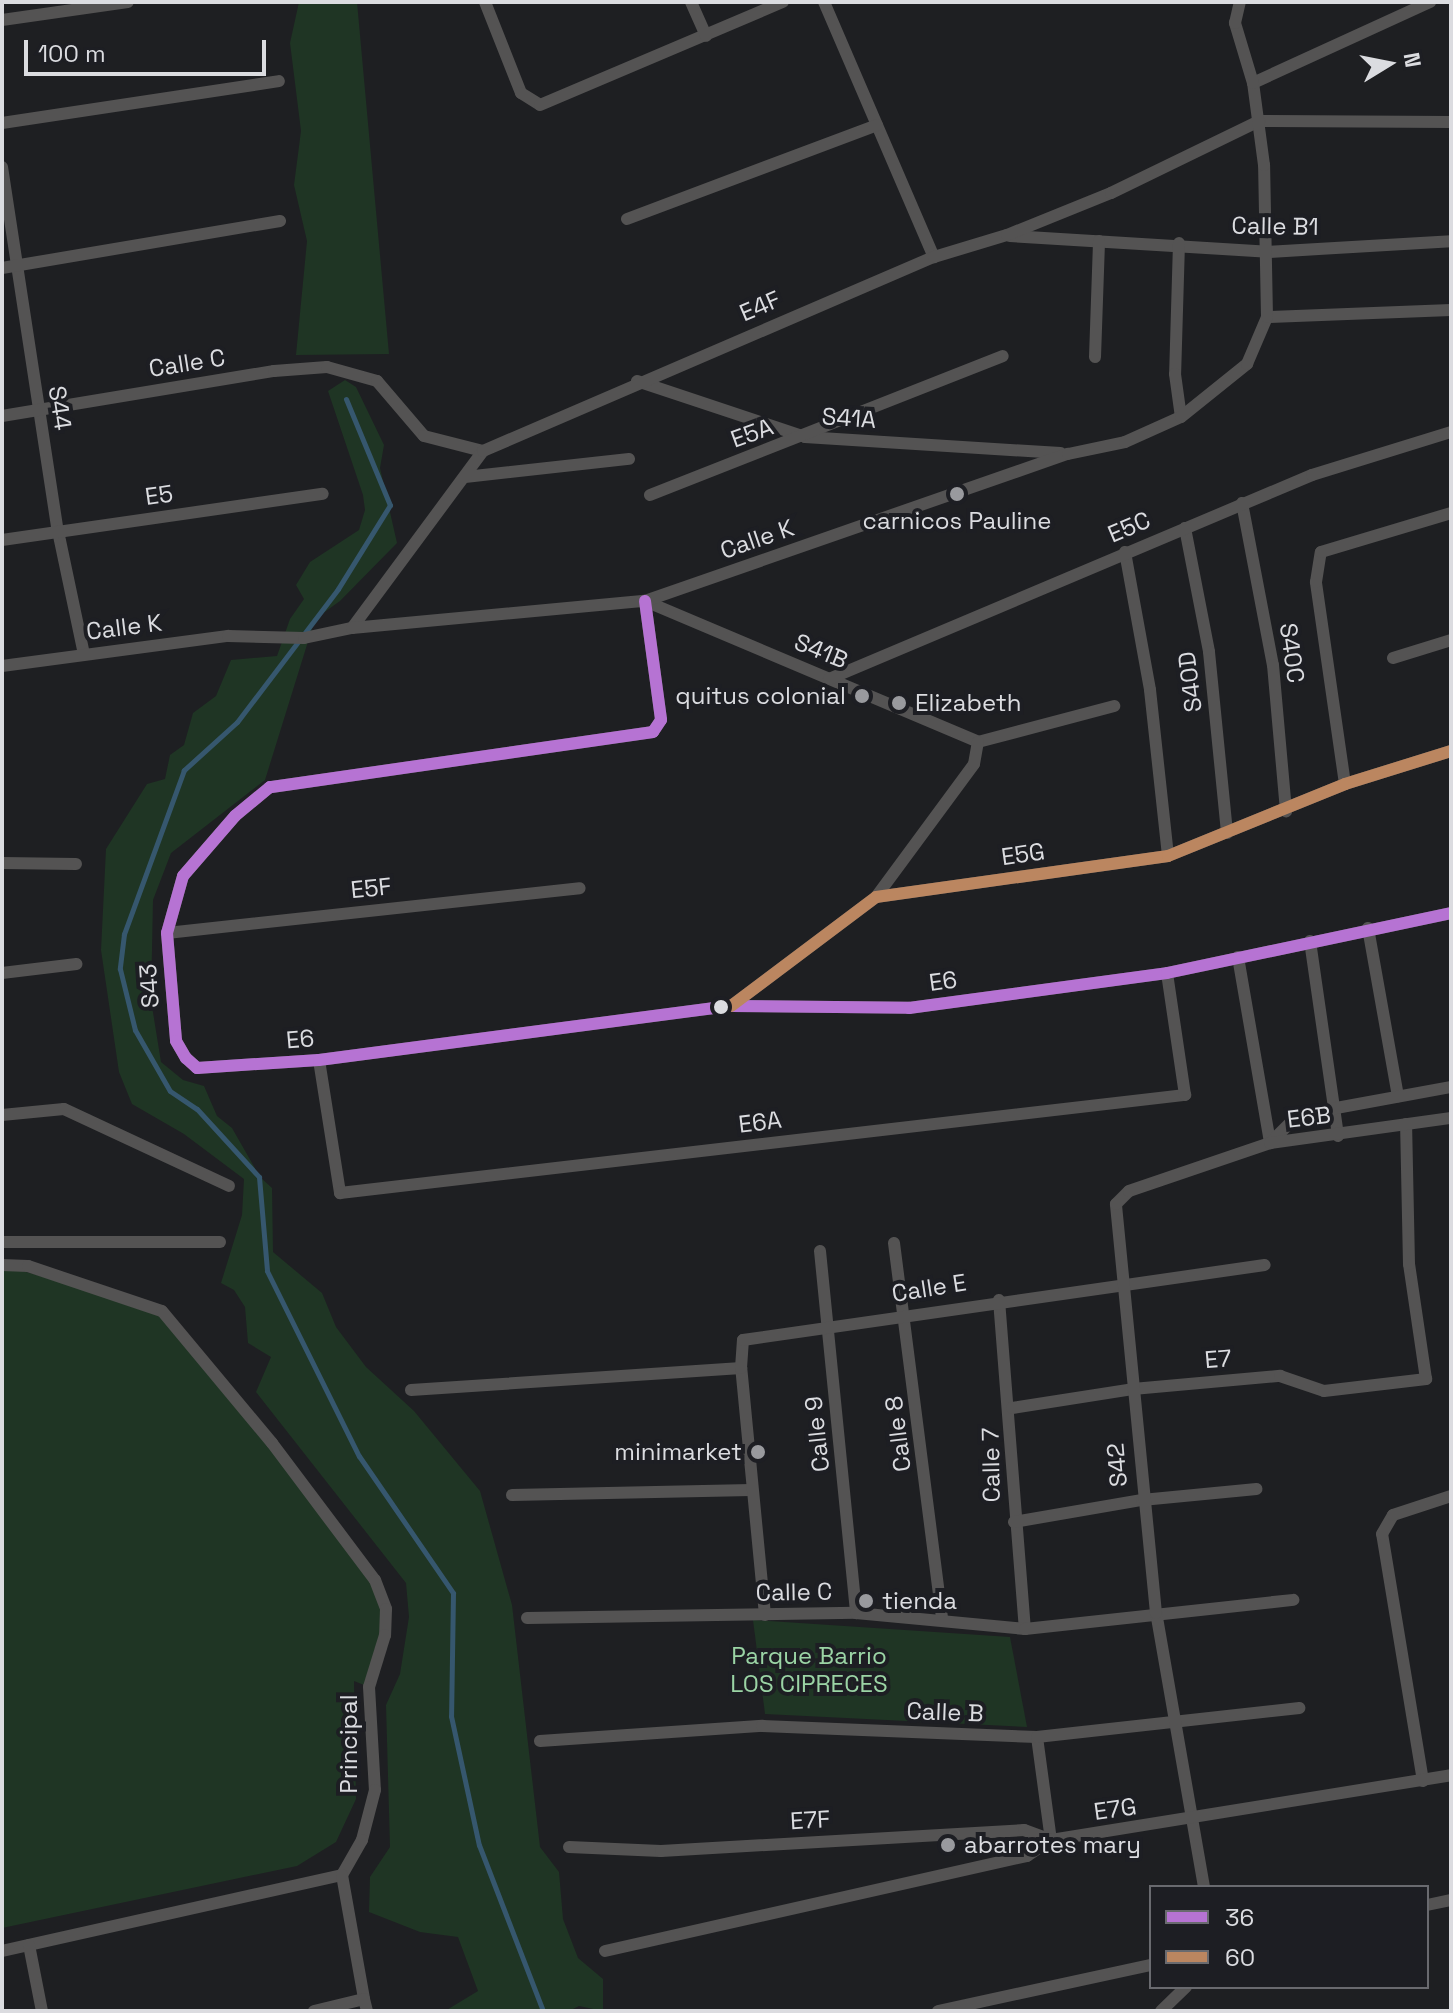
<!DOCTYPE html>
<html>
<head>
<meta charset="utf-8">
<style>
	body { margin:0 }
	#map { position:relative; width:1453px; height:2013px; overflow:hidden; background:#1e1f22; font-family:"Space Grotesk",sans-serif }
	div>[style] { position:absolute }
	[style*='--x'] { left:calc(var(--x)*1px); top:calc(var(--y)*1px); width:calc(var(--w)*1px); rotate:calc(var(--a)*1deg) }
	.green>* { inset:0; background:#1f3524 }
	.stream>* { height:5px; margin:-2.5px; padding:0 2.5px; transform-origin:2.5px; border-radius:2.5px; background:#36576e }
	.street>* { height:12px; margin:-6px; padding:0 6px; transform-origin:6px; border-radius:6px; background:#545353 }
	.bus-1>* { height:12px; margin:-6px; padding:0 6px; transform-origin:6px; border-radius:6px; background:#b673d3 }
	.bus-2>* { height:12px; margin:-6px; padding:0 6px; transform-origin:6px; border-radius:6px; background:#bb8660 }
	.dots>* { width:22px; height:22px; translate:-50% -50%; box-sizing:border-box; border:4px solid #1d1e23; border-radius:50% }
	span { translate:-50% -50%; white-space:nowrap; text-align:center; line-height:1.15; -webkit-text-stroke:8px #1d1e23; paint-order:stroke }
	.street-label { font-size:24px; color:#dbdce0 }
	.poi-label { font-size:24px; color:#dbdce0 }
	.right { translate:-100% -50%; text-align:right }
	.left { translate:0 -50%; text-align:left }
	.park-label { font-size:24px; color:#9bd4a5 }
	.frame { position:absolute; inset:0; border:4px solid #dbdce0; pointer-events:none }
	.legend { position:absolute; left:1149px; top:1885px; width:280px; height:104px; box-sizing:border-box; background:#1d1e23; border:2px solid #696a6f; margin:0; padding:10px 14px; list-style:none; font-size:24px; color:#dbdce0 }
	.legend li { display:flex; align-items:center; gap:16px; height:40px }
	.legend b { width:40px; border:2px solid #696a6f }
	.north { position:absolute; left:1349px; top:24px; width:80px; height:80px; -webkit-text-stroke:6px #1d1e23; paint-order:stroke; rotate:80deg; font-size:22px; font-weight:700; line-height:32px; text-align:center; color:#dbdce0 }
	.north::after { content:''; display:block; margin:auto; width:28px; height:36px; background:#dbdce0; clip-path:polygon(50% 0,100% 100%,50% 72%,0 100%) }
	.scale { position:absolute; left:24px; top:40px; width:242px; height:36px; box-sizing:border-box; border:4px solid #dbdce0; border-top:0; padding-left:10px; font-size:24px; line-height:28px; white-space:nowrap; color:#dbdce0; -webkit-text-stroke:6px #1d1e23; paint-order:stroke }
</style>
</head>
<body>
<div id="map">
	<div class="green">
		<div style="clip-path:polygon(299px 2px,357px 2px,389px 354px,296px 355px,307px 241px,294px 185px,301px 131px,290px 43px)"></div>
		<div style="clip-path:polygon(345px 380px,356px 387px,384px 445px,380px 468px,397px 543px,340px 601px,315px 619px,265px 780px,171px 853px,153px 900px,151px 1000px,161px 1062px,183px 1080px,204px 1086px,217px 1116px,232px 1128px,260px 1177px,272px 1188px,273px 1252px,322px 1293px,336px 1327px,366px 1367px,414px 1411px,480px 1491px,512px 1605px,540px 1847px,559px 1872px,563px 1919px,578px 1958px,603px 1979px,603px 2011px,579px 2006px,569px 2011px,445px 2011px,478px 1991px,458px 1937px,420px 1932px,369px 1912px,370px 1877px,390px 1847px,386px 1705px,400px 1674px,409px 1617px,406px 1583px,256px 1392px,271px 1357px,248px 1343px,245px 1307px,234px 1290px,221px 1283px,242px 1215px,244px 1179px,184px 1134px,132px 1104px,119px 1072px,101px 950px,106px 849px,147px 784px,165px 779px,170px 755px,184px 745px,193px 713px,216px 696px,231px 660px,277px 656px,290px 619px,304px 599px,296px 585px,310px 562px,359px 530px,365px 510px,363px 495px,328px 391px)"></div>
		<div style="clip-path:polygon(2px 1265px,162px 1311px,375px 1580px,386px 1609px,369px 1687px,354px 1681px,356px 1799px,336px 1842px,297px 1866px,2px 1928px)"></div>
		<div style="clip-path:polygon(753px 1620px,1010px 1637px,1027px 1727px,765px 1714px)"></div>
	</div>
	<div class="stream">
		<div style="--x:346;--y:399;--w:115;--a:67.5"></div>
		<div style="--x:390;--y:505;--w:99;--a:121.8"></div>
		<div style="--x:338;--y:589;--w:167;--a:127.2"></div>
		<div style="--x:237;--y:722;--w:72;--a:137.8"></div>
		<div style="--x:184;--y:770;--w:175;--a:110.1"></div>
		<div style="--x:124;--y:934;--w:35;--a:97"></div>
		<div style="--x:120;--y:969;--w:63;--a:76.2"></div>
		<div style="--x:135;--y:1030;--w:70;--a:60.2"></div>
		<div style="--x:170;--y:1091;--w:32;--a:34"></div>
		<div style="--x:197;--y:1109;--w:92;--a:47.6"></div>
		<div style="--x:259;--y:1177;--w:94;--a:85.1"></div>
		<div style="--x:267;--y:1271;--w:207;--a:63.6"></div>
		<div style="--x:359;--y:1456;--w:166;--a:55.5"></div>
		<div style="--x:453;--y:1593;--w:123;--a:90.9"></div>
		<div style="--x:451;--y:1716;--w:132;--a:77.8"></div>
		<div style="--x:479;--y:1845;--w:178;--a:68.9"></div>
	</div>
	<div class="street">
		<div style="--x:485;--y:2;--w:98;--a:68.4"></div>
		<div style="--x:521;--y:93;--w:22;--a:32"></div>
		<div style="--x:540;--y:105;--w:264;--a:-23"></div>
		<div style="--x:691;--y:2;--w:37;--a:66"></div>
		<div style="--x:824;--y:2;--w:278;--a:66.7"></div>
		<div style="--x:2;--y:20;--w:127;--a:-8.1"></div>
		<div style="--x:1253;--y:83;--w:195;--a:-24.6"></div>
		<div style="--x:1259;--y:121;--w:192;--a:0.3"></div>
		<div style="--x:2;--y:123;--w:280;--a:-8.6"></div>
		<div style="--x:2;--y:167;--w:368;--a:81.3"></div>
		<div style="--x:58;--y:531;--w:126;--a:78.1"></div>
		<div style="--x:627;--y:219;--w:267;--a:-20.6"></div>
		<div style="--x:1010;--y:236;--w:258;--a:3.5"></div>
		<div style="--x:1268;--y:252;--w:183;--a:-3.4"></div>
		<div style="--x:1179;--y:243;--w:131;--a:91.7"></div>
		<div style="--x:1175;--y:374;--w:43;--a:82.1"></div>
		<div style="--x:2;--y:268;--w:282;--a:-9.6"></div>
		<div style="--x:1267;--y:317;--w:184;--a:-2.2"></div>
		<div style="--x:1095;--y:357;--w:116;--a:-88"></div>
		<div style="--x:637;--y:381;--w:177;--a:18.4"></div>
		<div style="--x:805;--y:437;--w:256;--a:3.6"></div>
		<div style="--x:2;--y:416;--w:276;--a:-9.4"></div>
		<div style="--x:274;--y:371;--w:53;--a:-4.3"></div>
		<div style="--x:327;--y:367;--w:52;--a:15.6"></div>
		<div style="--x:377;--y:381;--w:72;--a:49.5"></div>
		<div style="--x:424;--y:436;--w:61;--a:14.3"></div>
		<div style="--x:465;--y:477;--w:165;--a:-6.3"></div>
		<div style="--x:650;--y:495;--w:379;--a:-21.5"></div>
		<div style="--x:1242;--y:503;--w:165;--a:79.2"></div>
		<div style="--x:1273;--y:665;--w:147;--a:84.9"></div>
		<div style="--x:1185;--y:528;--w:126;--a:79"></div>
		<div style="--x:1209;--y:652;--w:182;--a:84.3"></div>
		<div style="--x:2;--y:540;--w:324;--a:-8.2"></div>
		<div style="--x:1125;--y:552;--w:140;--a:79.7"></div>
		<div style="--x:1150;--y:690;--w:167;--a:83.8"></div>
		<div style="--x:645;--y:601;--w:120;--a:82.3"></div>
		<div style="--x:661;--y:720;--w:14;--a:124"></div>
		<div style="--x:653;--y:732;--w:387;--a:171.8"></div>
		<div style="--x:270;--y:787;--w:45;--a:140.4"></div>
		<div style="--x:235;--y:816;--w:79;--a:130.9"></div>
		<div style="--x:183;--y:876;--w:59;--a:105.7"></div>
		<div style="--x:167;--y:933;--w:108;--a:85.2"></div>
		<div style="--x:176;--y:1041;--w:20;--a:60"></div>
		<div style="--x:186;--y:1058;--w:15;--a:42"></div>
		<div style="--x:197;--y:1068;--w:122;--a:-3.8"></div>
		<div style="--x:319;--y:1060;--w:416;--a:-7.5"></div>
		<div style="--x:731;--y:1006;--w:178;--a:0.6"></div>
		<div style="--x:909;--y:1008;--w:260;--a:-7.7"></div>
		<div style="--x:1167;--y:973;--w:290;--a:-11.9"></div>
		<div style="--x:645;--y:601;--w:362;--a:22.9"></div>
		<div style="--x:352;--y:628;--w:220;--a:-53.5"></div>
		<div style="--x:483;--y:451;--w:491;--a:-23.3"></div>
		<div style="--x:934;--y:257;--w:76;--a:-16.8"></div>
		<div style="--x:1007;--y:235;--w:112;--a:-22"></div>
		<div style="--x:1111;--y:193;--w:165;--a:-25.9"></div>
		<div style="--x:1393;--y:658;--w:61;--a:-17.2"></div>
		<div style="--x:2;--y:666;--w:228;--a:-7.6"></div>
		<div style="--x:228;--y:636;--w:76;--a:1.5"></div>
		<div style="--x:304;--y:638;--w:49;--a:-11.8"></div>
		<div style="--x:352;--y:628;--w:294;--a:-5.3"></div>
		<div style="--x:645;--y:601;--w:448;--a:-19.2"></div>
		<div style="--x:1068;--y:454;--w:58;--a:-11.9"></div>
		<div style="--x:1125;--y:442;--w:61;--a:-24.1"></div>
		<div style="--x:1181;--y:417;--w:85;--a:-38.8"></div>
		<div style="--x:1247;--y:364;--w:51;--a:-66.9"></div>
		<div style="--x:1267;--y:317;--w:152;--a:-91.1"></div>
		<div style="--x:1264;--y:165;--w:83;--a:-97.6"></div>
		<div style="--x:1253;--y:83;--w:63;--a:-106.7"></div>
		<div style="--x:1235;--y:23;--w:22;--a:-77"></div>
		<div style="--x:829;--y:679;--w:524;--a:-22.9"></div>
		<div style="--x:1312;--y:475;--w:145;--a:-17.2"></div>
		<div style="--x:978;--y:742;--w:141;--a:-14.8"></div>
		<div style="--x:1345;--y:784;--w:204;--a:-98.2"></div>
		<div style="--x:1316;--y:582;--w:30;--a:-81"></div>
		<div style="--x:1321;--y:552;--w:136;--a:-16.7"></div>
		<div style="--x:2;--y:863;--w:74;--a:0.8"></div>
		<div style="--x:876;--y:897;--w:165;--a:-53.6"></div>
		<div style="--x:974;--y:764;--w:22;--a:-80"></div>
		<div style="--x:1368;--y:928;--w:171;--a:79.9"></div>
		<div style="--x:167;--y:933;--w:415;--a:-6.2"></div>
		<div style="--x:1310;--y:941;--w:197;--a:81.8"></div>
		<div style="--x:1238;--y:957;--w:189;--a:80.2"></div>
		<div style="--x:2;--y:973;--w:75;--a:-6.9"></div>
		<div style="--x:731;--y:1006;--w:181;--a:-36.9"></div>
		<div style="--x:876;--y:897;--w:295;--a:-8"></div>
		<div style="--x:1168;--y:856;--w:191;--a:-22.1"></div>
		<div style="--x:1345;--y:784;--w:111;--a:-17.3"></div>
		<div style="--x:319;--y:1060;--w:135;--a:81"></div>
		<div style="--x:340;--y:1193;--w:851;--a:-6.62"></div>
		<div style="--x:1185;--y:1095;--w:123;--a:-98.4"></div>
		<div style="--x:2;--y:1115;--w:62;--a:-5.5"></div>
		<div style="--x:64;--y:1109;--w:182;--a:25"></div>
		<div style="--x:1270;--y:1143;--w:40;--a:-45"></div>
		<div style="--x:1298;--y:1115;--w:156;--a:-10.4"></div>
		<div style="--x:2;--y:1242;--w:218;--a:0"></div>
		<div style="--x:894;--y:1243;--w:380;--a:82.7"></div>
		<div style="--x:820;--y:1251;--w:364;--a:84.3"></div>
		<div style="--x:2;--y:1265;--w:26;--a:2"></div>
		<div style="--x:28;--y:1266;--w:141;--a:18.6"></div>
		<div style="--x:162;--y:1311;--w:172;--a:50.2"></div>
		<div style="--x:272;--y:1443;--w:171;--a:53.1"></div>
		<div style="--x:375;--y:1580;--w:31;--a:69"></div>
		<div style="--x:386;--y:1609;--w:26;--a:92"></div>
		<div style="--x:385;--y:1635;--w:54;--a:107.1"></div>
		<div style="--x:369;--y:1687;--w:103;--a:86.7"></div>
		<div style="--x:375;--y:1790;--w:52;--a:104.6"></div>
		<div style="--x:362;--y:1840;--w:40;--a:119.7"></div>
		<div style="--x:342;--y:1875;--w:348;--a:167.4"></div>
		<div style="--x:999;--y:1300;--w:330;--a:85.5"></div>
		<div style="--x:411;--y:1390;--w:331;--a:-3.8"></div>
		<div style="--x:1012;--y:1408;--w:122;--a:-8.9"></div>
		<div style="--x:1133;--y:1389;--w:148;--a:-5.1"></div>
		<div style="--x:1280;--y:1376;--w:46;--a:18.8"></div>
		<div style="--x:1324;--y:1391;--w:103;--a:-6.7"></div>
		<div style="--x:1426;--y:1379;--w:116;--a:-98.4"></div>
		<div style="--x:1409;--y:1264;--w:140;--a:-91.2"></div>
		<div style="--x:512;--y:1495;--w:239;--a:-1.2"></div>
		<div style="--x:1014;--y:1522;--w:130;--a:-9.8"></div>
		<div style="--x:1142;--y:1500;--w:115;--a:-5.5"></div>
		<div style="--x:765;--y:1615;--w:248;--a:-95.5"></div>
		<div style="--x:741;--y:1368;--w:28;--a:-86"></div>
		<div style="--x:743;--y:1340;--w:527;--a:-8.18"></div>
		<div style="--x:527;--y:1618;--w:329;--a:-0.9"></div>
		<div style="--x:856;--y:1613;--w:170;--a:5.4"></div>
		<div style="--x:1025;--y:1629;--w:270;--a:-6.2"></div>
		<div style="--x:1037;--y:1737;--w:104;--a:82.3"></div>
		<div style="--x:540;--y:1741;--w:223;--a:-3.9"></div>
		<div style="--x:762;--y:1726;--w:275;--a:2.3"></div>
		<div style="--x:1037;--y:1737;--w:264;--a:-6.3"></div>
		<div style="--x:1423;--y:1781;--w:250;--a:-99.4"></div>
		<div style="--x:1382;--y:1534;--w:22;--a:-60"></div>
		<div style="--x:1393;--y:1515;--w:61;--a:-18.1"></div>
		<div style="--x:569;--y:1847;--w:92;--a:2.5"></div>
		<div style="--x:661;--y:1851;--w:364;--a:-3.3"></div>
		<div style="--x:1024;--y:1830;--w:29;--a:20"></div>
		<div style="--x:342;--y:1875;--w:126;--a:79.9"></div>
		<div style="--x:1204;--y:1887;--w:278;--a:-99.9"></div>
		<div style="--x:1156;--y:1613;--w:411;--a:-95.6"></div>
		<div style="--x:1116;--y:1204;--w:18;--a:-45"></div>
		<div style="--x:1129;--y:1191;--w:149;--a:-18.8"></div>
		<div style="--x:1270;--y:1143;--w:183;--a:-7.9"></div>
		<div style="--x:1427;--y:1905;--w:25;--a:-12"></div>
		<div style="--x:29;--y:1945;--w:67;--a:78.9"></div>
		<div style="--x:605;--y:1951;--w:433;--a:-12.7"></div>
		<div style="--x:1027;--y:1856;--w:29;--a:-34"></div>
		<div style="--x:1051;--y:1840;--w:405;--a:-9.2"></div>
		<div style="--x:314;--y:2011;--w:51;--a:-13.5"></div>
		<div style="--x:364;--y:1999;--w:12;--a:76"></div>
		<div style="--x:938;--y:2011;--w:218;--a:-12.2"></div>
		<div style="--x:1161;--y:2011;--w:35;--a:-44"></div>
	</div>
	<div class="bus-1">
		<div style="--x:645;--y:601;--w:120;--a:82.3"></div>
		<div style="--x:661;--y:720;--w:14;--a:124"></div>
		<div style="--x:653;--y:732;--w:387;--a:171.8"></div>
		<div style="--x:270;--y:787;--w:45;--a:140.4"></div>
		<div style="--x:235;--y:816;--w:79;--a:130.9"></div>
		<div style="--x:183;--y:876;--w:59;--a:105.7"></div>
		<div style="--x:167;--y:933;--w:108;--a:85.2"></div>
		<div style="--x:176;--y:1041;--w:20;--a:60"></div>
		<div style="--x:186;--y:1058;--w:15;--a:42"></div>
		<div style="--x:197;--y:1068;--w:122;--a:-3.8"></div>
		<div style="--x:319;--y:1060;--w:416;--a:-7.5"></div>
		<div style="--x:731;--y:1006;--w:178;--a:0.6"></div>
		<div style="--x:909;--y:1008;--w:260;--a:-7.7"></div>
		<div style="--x:1167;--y:973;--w:290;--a:-11.9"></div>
	</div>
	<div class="bus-2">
		<div style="--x:731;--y:1006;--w:181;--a:-36.9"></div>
		<div style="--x:876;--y:897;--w:295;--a:-8"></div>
		<div style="--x:1168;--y:856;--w:191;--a:-22.1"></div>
		<div style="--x:1345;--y:784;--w:111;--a:-17.3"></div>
	</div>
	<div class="dots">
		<div style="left:957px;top:494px;background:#999a9e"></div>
		<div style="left:862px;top:696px;background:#999a9e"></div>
		<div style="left:899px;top:703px;background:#999a9e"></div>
		<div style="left:721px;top:1007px;background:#dbdce0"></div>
		<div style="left:758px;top:1452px;background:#999a9e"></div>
		<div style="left:866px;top:1601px;background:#999a9e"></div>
		<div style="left:948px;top:1845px;background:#999a9e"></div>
	</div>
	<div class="street-label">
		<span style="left:1275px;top:226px;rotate:1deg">Calle B1</span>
		<span style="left:760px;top:306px;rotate:-23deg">E4F</span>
		<span style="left:187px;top:363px;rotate:-9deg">Calle C</span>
		<span style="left:60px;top:408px;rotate:81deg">S44</span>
		<span style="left:849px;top:418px;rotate:4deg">S41A</span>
		<span style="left:752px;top:433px;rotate:-20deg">E5A</span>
		<span style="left:159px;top:495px;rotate:-8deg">E5</span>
		<span style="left:1129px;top:527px;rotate:-23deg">E5C</span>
		<span style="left:757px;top:539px;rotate:-19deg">Calle K</span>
		<span style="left:124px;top:627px;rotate:-7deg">Calle K</span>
		<span style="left:821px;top:651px;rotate:22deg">S41B</span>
		<span style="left:1292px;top:653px;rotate:82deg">S40C</span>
		<span style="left:1190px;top:682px;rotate:-97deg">S40D</span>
		<span style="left:1023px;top:854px;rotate:-8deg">E5G</span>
		<span style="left:371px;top:888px;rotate:-6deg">E5F</span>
		<span style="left:943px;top:981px;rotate:-8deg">E6</span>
		<span style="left:149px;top:986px;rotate:-94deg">S43</span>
		<span style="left:300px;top:1039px;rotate:-5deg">E6</span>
		<span style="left:1309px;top:1117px;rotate:-7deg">E6B</span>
		<span style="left:760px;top:1122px;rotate:-7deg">E6A</span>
		<span style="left:929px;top:1288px;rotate:-9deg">Calle E</span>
		<span style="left:1218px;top:1359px;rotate:-5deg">E7</span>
		<span style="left:817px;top:1434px;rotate:-96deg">Calle 9</span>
		<span style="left:898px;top:1434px;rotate:-97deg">Calle 8</span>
		<span style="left:991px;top:1465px;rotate:-91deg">Calle 7</span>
		<span style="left:1117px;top:1465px;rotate:-95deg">S42</span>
		<span style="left:794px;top:1592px;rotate:-1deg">Calle C</span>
		<span style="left:945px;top:1712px;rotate:2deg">Calle B</span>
		<span style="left:349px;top:1744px;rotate:-90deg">Principal</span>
		<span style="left:1115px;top:1809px;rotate:-8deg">E7G</span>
		<span style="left:810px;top:1820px;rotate:-3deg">E7F</span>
	</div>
	<div class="poi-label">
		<span style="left:957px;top:521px">carnicos Pauline</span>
		<span class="right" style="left:846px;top:696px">quitus colonial</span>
		<span class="left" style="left:915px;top:703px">Elizabeth</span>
		<span class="right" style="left:742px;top:1452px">minimarket</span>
		<span class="left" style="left:882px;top:1601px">tienda</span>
		<span class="left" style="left:964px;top:1845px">abarrotes mary</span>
	</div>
	<div class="park-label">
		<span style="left:809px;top:1670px">Parque Barrio<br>LOS CIPRECES</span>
	</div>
	<div class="frame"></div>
	<ul class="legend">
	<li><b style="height:10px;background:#b673d3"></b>36</li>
	<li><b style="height:10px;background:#bb8660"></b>60</li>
	</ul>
	<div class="north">N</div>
	<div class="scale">100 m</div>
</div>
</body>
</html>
